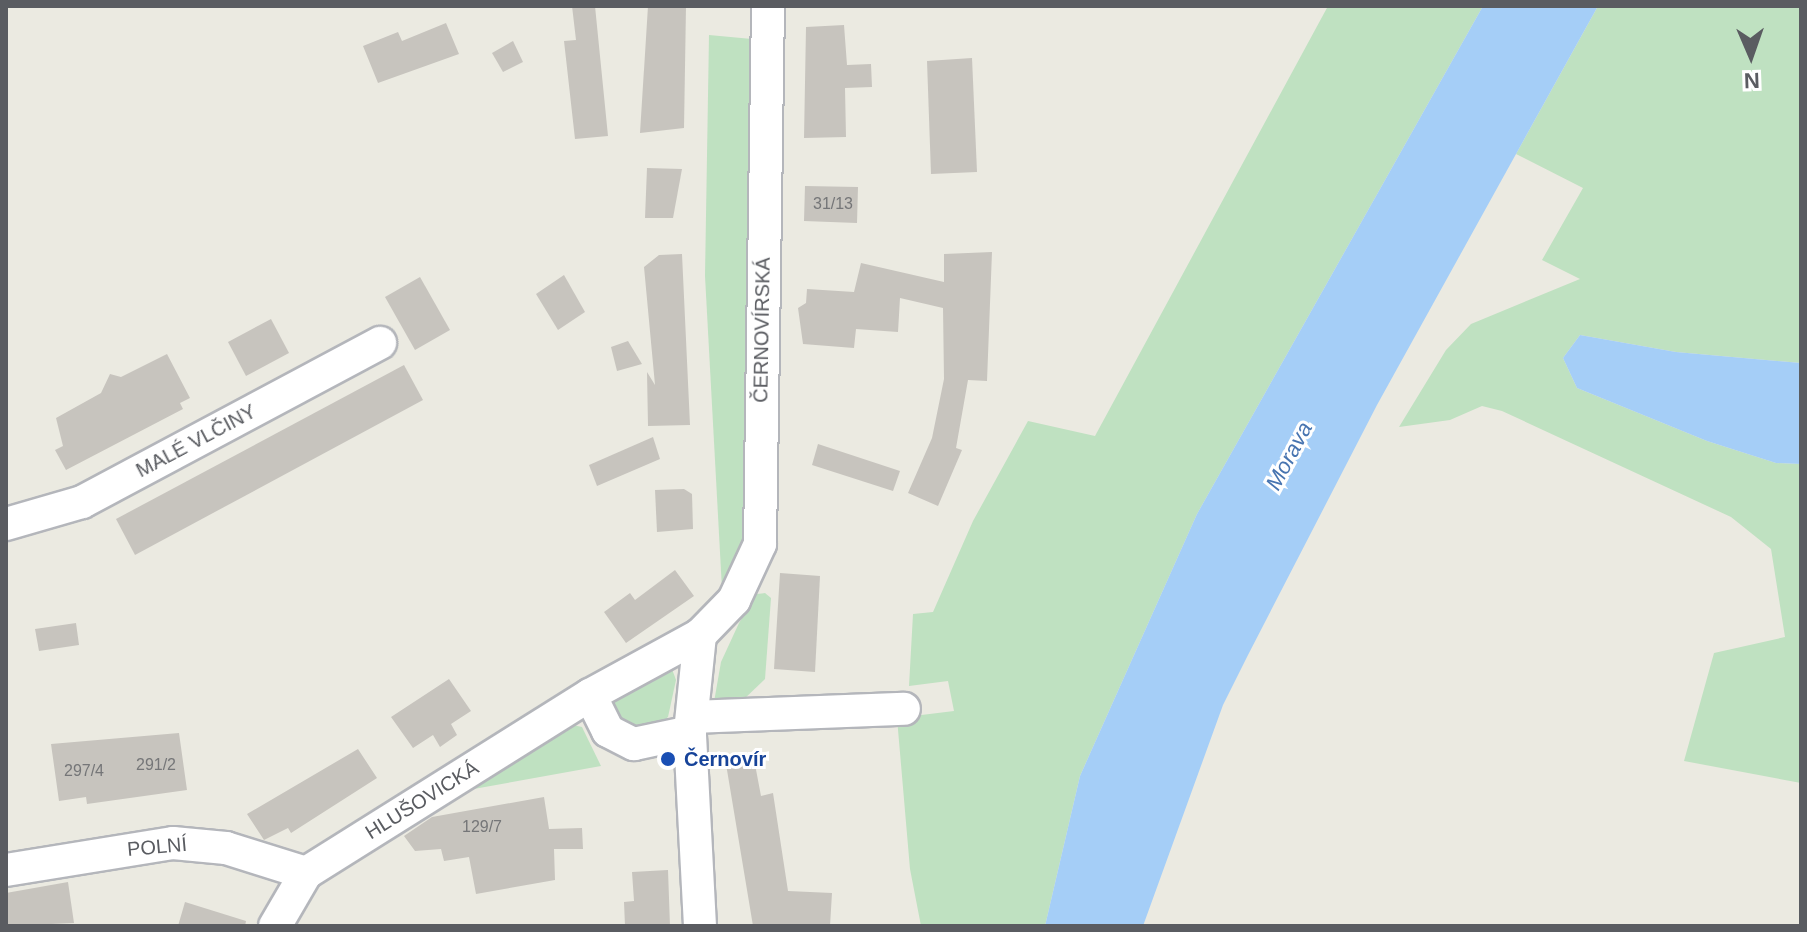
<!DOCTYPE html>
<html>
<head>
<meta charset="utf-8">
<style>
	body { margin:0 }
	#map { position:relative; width:1807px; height:932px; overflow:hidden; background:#ebeae1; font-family:Arial,sans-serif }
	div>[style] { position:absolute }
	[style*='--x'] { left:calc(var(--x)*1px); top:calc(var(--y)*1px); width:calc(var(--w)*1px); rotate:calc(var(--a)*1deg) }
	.green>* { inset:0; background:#bfe1c1 }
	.water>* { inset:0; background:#a5cef7 }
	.building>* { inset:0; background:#c7c4be }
	.roads { filter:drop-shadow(2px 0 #b4b6bb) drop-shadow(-2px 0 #b4b6bb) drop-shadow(0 2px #b4b6bb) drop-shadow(0 -2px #b4b6bb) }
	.street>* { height:32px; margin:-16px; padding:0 16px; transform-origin:16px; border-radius:16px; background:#fff }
	.dots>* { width:22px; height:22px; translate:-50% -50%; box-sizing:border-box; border:4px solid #fff; border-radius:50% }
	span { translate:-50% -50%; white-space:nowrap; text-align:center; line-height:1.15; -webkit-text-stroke:6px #fff; paint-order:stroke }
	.number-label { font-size:16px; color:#757678 }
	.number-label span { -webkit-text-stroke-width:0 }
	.street-label { font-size:20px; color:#5a5c61 }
	.transit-label { font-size:20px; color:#164399; font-weight:700 }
	.left { translate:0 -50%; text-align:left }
	.water-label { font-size:22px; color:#4774b0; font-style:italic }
	.frame { position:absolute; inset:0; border:8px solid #5a5c61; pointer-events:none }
	.north { position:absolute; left:1711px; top:16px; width:80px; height:80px; -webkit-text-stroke:6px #fff; paint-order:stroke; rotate:178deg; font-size:22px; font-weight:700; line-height:32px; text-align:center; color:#5a5c61 }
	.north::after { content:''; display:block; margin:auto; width:28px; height:36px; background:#5a5c61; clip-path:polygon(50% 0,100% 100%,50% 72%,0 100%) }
</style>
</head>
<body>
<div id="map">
	<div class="green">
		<div style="clip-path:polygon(1328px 6px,1483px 6px,1197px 514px,1080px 776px,1045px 926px,921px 926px,910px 869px,897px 718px,954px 711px,948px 681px,909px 686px,913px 614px,933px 612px,973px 521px,1028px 421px,1095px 436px)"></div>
		<div style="clip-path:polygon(1598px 6px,1801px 6px,1801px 363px,1676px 352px,1580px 335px,1563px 358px,1577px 388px,1707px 441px,1776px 463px,1801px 464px,1801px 783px,1684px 761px,1714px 653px,1785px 637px,1771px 549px,1731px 517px,1502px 411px,1482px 406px,1450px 420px,1399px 427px,1446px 350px,1471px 324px,1580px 279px,1542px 260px,1583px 188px,1516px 154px)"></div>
		<div style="clip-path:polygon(709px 35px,752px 39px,744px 544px,722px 589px,705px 276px)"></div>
		<div style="clip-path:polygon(765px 593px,771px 598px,765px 679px,741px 702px,714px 702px,721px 662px,739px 623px,757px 594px)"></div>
		<div style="clip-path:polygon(660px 666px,672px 669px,676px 680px,668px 717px,653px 730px,618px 725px,612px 704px,619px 692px)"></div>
		<div style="clip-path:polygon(573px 725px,582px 727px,601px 766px,457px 792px)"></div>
	</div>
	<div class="water">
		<div style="clip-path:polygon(1483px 6px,1598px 6px,1377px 405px,1248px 655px,1223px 705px,1143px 926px,1045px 926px,1080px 776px,1197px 514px)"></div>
		<div style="clip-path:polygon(1580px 335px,1676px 352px,1801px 363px,1801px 464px,1776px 463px,1707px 441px,1577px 388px,1563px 358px)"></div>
	</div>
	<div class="building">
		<div style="clip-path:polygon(572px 6px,595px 6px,608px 136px,575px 139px,564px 41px,576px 40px)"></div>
		<div style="clip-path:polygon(648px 6px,686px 6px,684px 128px,640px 133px)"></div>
		<div style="clip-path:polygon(446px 23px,459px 54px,378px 83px,363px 46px,398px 32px,402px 41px)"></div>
		<div style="clip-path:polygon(844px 25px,847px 65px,871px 64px,872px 87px,845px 88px,846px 137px,804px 138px,806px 27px)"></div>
		<div style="clip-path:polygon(513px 41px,523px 62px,503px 72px,492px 53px)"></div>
		<div style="clip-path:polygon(972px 58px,977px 172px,931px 174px,927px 61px)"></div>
		<div style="clip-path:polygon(647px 168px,682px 169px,673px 218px,645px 218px)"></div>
		<div style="clip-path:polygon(805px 186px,858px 187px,857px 223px,804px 221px)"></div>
		<div style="clip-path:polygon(992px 252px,987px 381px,968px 380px,956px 448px,962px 450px,938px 506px,908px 493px,932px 438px,944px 379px,943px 308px,900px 298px,898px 332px,856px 329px,854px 348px,803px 344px,798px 308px,806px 303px,807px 289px,854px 292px,861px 263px,944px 282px,944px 254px)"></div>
		<div style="clip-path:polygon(682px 254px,690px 425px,648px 426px,647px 372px,655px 385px,644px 267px,659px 255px)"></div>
		<div style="clip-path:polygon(564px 275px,585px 312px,558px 330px,536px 294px)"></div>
		<div style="clip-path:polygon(420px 277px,450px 330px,415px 350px,385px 297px)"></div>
		<div style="clip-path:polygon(271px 319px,289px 353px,246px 376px,228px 342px)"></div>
		<div style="clip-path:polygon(628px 341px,642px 364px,617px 371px,611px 347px)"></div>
		<div style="clip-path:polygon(167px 354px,190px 398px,180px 403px,183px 409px,66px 470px,55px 450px,63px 446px,56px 418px,101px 393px,110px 374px,121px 377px)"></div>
		<div style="clip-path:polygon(404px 365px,423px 400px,135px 555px,116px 519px)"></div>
		<div style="clip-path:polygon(653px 437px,660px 459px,597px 486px,589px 465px)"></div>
		<div style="clip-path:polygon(818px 444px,900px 471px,893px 491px,812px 465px)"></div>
		<div style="clip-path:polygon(684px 489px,692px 494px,693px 529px,657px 532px,655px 490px)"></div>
		<div style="clip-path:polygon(675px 570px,694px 596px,626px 643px,604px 612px,630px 593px,635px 600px)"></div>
		<div style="clip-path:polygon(780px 573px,820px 576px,815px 672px,774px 669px)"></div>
		<div style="clip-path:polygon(76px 623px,79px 645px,39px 651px,35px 629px)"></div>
		<div style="clip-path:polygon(449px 679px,471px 711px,451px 724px,457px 735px,440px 747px,433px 735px,413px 748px,391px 717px)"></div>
		<div style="clip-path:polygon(179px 733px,187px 790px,87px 804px,86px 797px,59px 801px,51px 744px)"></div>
		<div style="clip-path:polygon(358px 749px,377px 778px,291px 833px,288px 828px,264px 840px,247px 814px)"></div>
		<div style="clip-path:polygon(754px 759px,761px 796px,773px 793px,788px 891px,832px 893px,830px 926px,753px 926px,726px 764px)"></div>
		<div style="clip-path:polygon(544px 797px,549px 829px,582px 828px,583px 849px,554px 849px,555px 880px,476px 894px,469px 857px,444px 861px,441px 849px,415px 851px,404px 836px,432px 817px)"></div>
		<div style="clip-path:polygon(668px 870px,670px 926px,625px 926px,624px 902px,634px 901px,632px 872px)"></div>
		<div style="clip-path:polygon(68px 882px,74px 923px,6px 926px,6px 893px)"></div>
		<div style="clip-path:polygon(185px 902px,246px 921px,245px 926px,178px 926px)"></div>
	</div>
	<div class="roads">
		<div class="street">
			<div style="--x:6;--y:524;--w:79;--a:-16.1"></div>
			<div style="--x:82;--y:502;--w:338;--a:-28.1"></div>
			<div style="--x:590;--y:695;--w:40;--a:63.4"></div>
			<div style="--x:608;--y:731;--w:29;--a:27"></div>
			<div style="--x:634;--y:744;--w:57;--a:-12.1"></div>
			<div style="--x:692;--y:717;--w:212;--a:-2.2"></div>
			<div style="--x:6;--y:870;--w:169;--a:-9.2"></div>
			<div style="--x:173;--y:843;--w:53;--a:5.4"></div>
			<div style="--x:226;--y:848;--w:84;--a:17.4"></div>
			<div style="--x:275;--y:926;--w:61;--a:-59.7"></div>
			<div style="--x:306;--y:873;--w:335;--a:-32.1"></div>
			<div style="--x:590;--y:695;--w:125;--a:-28.6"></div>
			<div style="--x:700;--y:635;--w:49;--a:-45.8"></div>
			<div style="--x:734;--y:600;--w:62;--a:-65.1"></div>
			<div style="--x:760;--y:544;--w:538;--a:-89.15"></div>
			<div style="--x:700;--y:926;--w:194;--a:-93"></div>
			<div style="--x:690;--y:732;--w:98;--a:-84.1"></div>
		</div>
	</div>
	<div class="dots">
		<div style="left:668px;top:759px;background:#1a4fb4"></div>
	</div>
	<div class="number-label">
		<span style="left:833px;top:204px">31/13</span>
		<span style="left:156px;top:765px">291/2</span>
		<span style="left:84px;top:771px">297/4</span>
		<span style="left:482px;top:827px">129/7</span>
	</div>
	<div class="street-label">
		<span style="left:762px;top:330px;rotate:-89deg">ČERNOVÍRSKÁ</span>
		<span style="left:196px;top:441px;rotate:-28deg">MALÉ VLČINY</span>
		<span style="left:422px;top:800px;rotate:-32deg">HLUŠOVICKÁ</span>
		<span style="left:157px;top:847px;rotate:-5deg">POLNÍ</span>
	</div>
	<div class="transit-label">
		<span class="left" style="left:684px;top:759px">Černovír</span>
	</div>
	<div class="water-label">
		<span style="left:1289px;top:456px;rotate:-62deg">Morava</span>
	</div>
	<div class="frame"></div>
	<div class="north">N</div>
</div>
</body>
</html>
